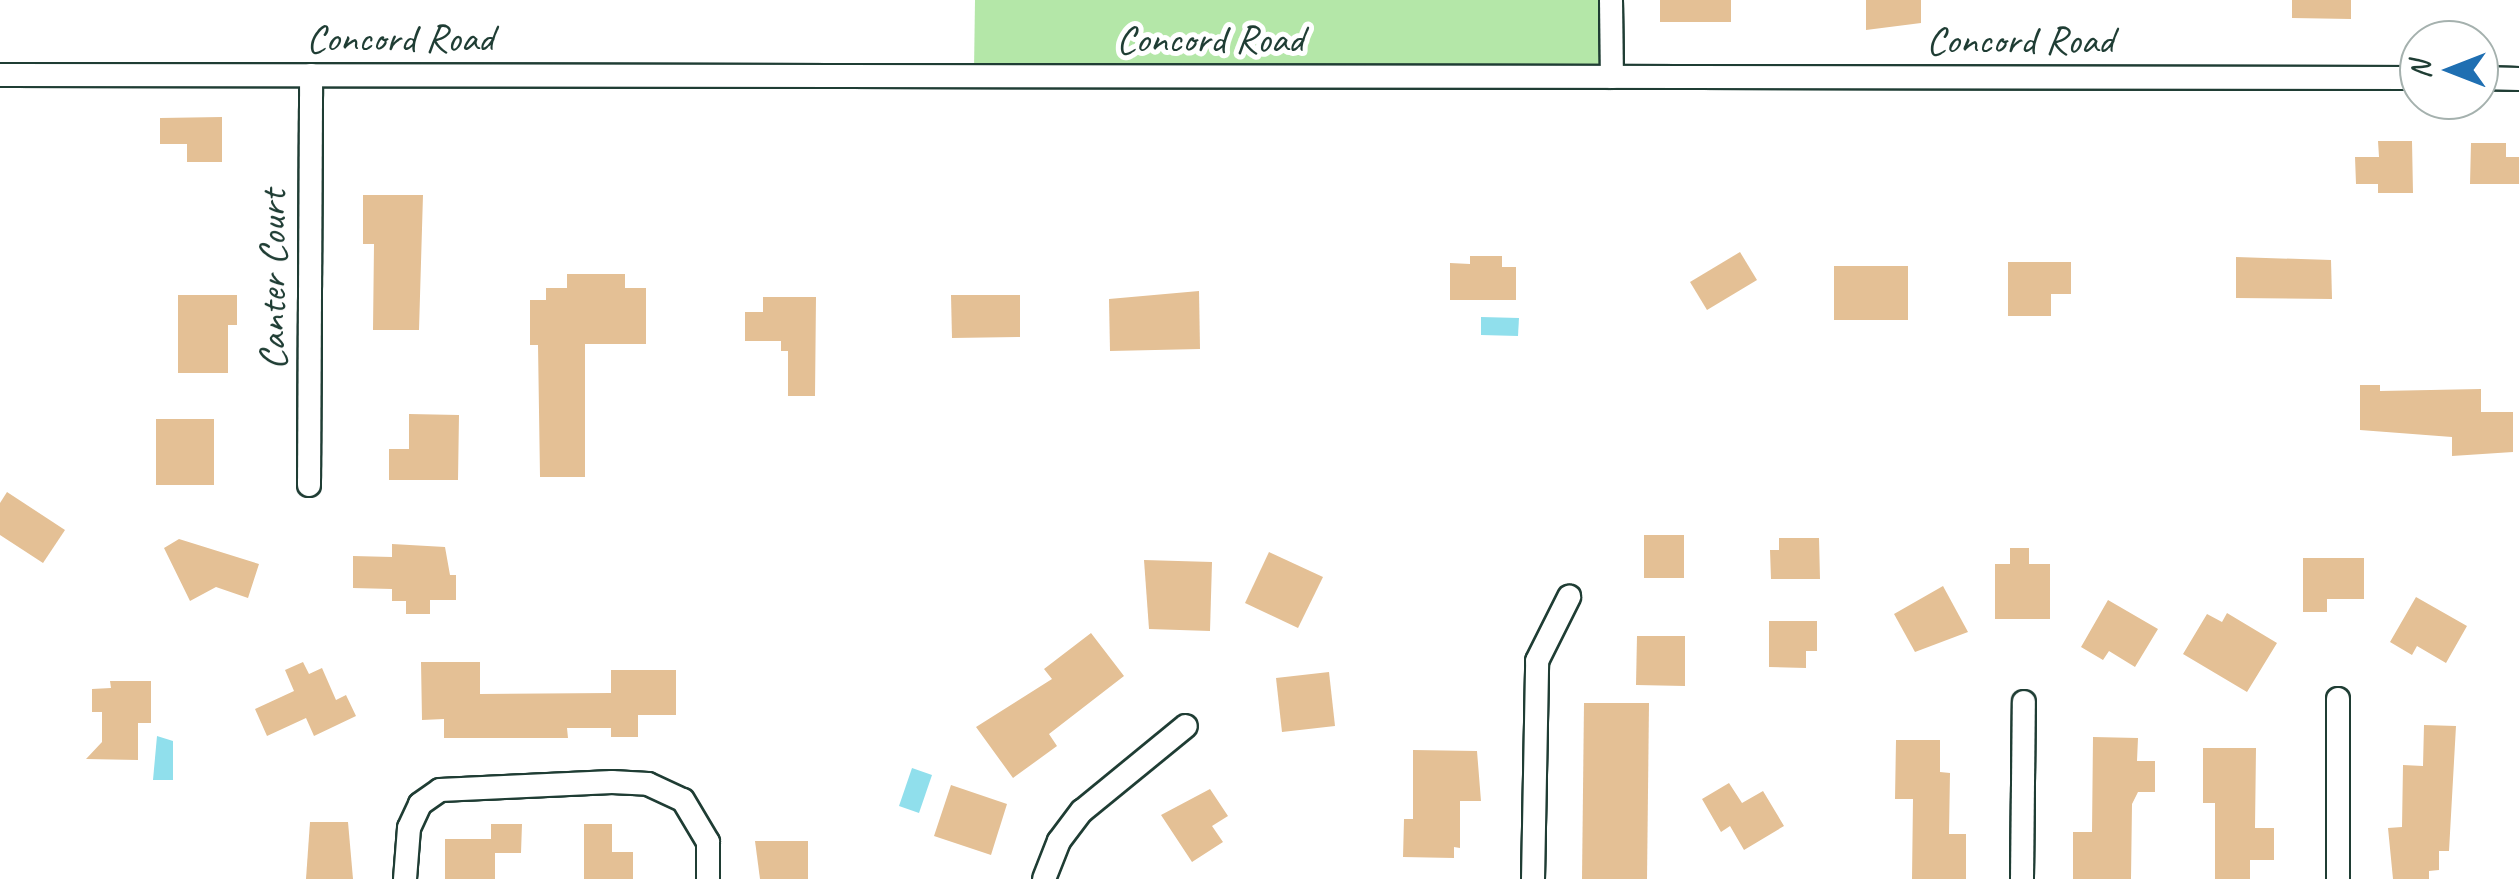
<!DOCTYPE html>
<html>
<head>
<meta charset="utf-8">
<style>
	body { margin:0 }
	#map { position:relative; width:2519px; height:879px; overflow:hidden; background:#fff; font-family:Caveat,sans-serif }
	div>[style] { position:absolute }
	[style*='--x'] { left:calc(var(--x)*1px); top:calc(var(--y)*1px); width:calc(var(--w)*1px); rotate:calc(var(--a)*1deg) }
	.green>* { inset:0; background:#b4e7a8 }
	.water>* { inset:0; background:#90dfec }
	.building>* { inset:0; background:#e4c095 }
	.roads { filter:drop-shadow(2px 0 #1f3d34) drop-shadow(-2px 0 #1f3d34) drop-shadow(0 2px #1f3d34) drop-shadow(0 -2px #1f3d34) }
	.street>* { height:22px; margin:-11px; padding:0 11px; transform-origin:11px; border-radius:11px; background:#fff }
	span { translate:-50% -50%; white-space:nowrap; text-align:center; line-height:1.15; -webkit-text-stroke:10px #fff; paint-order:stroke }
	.street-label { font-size:40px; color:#1f3d34 }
	.north { position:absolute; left:2399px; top:20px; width:100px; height:100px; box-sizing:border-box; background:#fff; border:2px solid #a5b1ae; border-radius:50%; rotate:270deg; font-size:28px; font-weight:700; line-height:40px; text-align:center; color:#1f3d34 }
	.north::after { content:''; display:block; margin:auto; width:35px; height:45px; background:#1f6fb2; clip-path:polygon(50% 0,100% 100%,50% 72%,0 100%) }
</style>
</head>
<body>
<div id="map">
	<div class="green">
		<div style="clip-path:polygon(975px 0,1603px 0,1604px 71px,974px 71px)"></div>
	</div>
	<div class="water">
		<div style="clip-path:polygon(1481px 317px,1519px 318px,1518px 336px,1481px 335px)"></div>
		<div style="clip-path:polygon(157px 736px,173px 741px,173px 780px,153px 780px)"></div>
		<div style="clip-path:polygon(912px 768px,932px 775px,919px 813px,899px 806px)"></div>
	</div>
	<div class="building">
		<div style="clip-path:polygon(1660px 0,1731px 0,1731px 22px,1660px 22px)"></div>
		<div style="clip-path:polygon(1866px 0,1921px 0,1921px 23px,1866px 30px)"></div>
		<div style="clip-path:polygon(2292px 0,2351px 0,2351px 19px,2292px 18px)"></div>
		<div style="clip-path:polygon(222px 117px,222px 162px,187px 162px,187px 144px,160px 144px,160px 118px)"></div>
		<div style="clip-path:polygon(2378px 141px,2412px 141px,2413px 193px,2378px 193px,2378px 184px,2356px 184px,2355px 157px,2379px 157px)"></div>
		<div style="clip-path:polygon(2471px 143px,2506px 143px,2506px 157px,2519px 157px,2519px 184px,2470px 184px)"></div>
		<div style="clip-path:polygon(363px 195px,423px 195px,419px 330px,373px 330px,374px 244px,363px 244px)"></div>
		<div style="clip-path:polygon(1740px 252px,1757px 280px,1707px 310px,1690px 282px)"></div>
		<div style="clip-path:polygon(1470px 256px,1502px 256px,1502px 267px,1516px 267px,1516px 300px,1450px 300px,1450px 263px,1470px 264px)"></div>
		<div style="clip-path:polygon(2236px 257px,2331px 260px,2332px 299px,2236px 298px)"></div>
		<div style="clip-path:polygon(2008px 262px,2071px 262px,2071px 294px,2051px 294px,2051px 316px,2008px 316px)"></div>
		<div style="clip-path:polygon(1834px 266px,1908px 266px,1908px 320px,1834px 320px)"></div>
		<div style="clip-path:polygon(567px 274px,625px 274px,625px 288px,646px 288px,646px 344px,585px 344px,585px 477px,540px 477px,538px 345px,530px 345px,530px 300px,546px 300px,546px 288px,567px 288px)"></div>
		<div style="clip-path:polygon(1199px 291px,1200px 349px,1110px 351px,1109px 299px)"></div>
		<div style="clip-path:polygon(178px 295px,237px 295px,237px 325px,228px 325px,228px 373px,178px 373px)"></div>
		<div style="clip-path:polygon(951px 295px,1020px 295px,1020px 337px,952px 338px)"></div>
		<div style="clip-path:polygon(763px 297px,816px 297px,815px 396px,788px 396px,788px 351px,781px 351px,781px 341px,745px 341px,745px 312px,763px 312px)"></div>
		<div style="clip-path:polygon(2360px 385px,2380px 385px,2380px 391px,2481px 389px,2481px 412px,2513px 412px,2513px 452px,2452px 456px,2452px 437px,2360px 430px)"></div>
		<div style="clip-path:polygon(409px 414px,459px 415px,458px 480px,389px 480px,389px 449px,409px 449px)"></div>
		<div style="clip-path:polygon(156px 419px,214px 419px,214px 485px,156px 485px)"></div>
		<div style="clip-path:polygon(7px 492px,65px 530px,43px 563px,0 535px,0 503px)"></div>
		<div style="clip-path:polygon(1644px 535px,1684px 535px,1684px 578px,1644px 578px)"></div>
		<div style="clip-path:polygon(1779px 538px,1819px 538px,1820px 579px,1771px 579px,1770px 550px,1779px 550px)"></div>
		<div style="clip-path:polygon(179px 539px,259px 564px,248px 598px,216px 587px,190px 601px,164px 548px)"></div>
		<div style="clip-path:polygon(392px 544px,445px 547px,450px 575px,456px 575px,456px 600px,430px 600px,430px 614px,406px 614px,406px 601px,392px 601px,392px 589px,353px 588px,353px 556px,392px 557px)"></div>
		<div style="clip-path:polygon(2010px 548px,2029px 548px,2029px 564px,2050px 564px,2050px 619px,1995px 619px,1995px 564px,2010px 564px)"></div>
		<div style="clip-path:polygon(1269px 552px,1323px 577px,1298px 628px,1245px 603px)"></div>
		<div style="clip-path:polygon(2303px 558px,2364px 558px,2364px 599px,2327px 599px,2327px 612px,2303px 612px)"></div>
		<div style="clip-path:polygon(1144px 560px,1212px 562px,1210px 631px,1149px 629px)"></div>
		<div style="clip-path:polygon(1943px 586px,1968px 632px,1915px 652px,1894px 614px)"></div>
		<div style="clip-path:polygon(2416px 597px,2467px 626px,2446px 663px,2417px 646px,2412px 655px,2390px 642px)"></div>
		<div style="clip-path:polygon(2108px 600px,2158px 629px,2135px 667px,2109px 651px,2103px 660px,2081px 647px)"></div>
		<div style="clip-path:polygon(2227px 613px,2277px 643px,2247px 692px,2183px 654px,2207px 614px,2222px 622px)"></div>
		<div style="clip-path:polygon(1769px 621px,1817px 621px,1817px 651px,1806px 651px,1806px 668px,1769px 667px)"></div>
		<div style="clip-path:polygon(1091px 633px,1124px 676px,1049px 734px,1057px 746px,1013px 778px,976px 727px,1052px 679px,1044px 669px)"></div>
		<div style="clip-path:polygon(1637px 636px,1685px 636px,1685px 686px,1636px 685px)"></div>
		<div style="clip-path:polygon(303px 662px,309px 674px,322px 668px,336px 700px,346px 695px,356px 716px,314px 736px,306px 718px,267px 736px,255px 709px,294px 691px,285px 670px)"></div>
		<div style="clip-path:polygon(421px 662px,480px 662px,480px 694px,611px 693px,611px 670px,676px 670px,676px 715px,638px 715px,638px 737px,611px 737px,611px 728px,567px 728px,568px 738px,444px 738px,444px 719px,422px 720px)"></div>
		<div style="clip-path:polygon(1329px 672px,1335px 726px,1282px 732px,1276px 678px)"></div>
		<div style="clip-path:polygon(110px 681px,151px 681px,151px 723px,138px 723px,138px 760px,86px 759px,102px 742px,102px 712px,92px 712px,92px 689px,111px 688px)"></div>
		<div style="clip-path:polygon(1584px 703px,1649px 703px,1647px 879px,1582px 879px)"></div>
		<div style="clip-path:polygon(2424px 725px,2456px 726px,2449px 851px,2439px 851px,2439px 870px,2429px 871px,2429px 879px,2393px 879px,2388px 828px,2402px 827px,2403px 765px,2423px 766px)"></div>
		<div style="clip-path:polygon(2093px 737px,2138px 738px,2137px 761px,2155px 761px,2155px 792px,2138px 792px,2132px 804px,2131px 879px,2073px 879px,2073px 832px,2092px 832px)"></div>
		<div style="clip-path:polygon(1896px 740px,1940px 740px,1940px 772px,1950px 773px,1949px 834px,1966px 834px,1966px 879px,1912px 879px,1913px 799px,1895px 799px)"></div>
		<div style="clip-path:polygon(2203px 748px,2256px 748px,2255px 828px,2274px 828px,2274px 860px,2250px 860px,2250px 879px,2215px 879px,2215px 803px,2203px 803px)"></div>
		<div style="clip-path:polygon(1413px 750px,1477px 751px,1481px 801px,1460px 801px,1460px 848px,1454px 847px,1454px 858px,1403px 857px,1404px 819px,1413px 819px)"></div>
		<div style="clip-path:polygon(1729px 783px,1742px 803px,1763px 791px,1784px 826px,1744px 850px,1730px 826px,1721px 832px,1702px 799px)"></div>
		<div style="clip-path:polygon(951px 785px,1007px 804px,991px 855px,934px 836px)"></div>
		<div style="clip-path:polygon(1210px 789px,1228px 816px,1212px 826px,1223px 842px,1192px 862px,1161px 815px)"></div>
		<div style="clip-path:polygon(310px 822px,348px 822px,353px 879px,306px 879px)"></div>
		<div style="clip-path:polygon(491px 824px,522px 824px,521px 853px,495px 853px,495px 879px,445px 879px,445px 839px,491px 839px)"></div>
		<div style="clip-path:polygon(584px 824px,612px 824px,612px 852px,633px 852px,633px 879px,584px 879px)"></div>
		<div style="clip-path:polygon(755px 841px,808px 841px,808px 879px,760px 879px)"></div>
	</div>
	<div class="roads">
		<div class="street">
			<div style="--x:1611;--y:0;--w:77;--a:89.3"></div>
			<div style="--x:0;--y:75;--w:2419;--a:0.07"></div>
			<div style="--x:2479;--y:78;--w:40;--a:1.4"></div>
			<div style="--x:309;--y:485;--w:410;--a:-89.7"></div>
			<div style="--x:2338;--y:699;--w:180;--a:90"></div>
			<div style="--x:405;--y:879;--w:51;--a:-85.5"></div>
			<div style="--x:409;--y:828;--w:26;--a:-65"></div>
			<div style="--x:420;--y:804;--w:24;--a:-35"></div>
			<div style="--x:440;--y:790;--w:172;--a:-2.7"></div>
			<div style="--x:612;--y:782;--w:36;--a:3"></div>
			<div style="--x:648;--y:784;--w:38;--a:25"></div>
			<div style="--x:683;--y:800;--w:49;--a:59.2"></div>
			<div style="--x:708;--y:842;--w:37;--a:90"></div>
			<div style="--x:1044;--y:879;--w:41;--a:-68.5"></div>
			<div style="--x:1059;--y:841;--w:38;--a:-53"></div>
			<div style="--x:1082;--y:811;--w:134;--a:-39.3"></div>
			<div style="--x:1533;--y:879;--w:218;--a:-88.9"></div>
			<div style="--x:1537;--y:661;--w:72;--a:-63.4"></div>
			<div style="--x:2022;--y:879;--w:177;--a:-89.4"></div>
		</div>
	</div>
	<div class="street-label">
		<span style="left:400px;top:38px">Concord Road</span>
		<span style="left:1210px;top:39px">Concord Road</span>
		<span style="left:2020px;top:40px">Concord Road</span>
		<span style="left:272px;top:280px;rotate:-90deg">Canter Court</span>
	</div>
	<div class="north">N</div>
</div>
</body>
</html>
